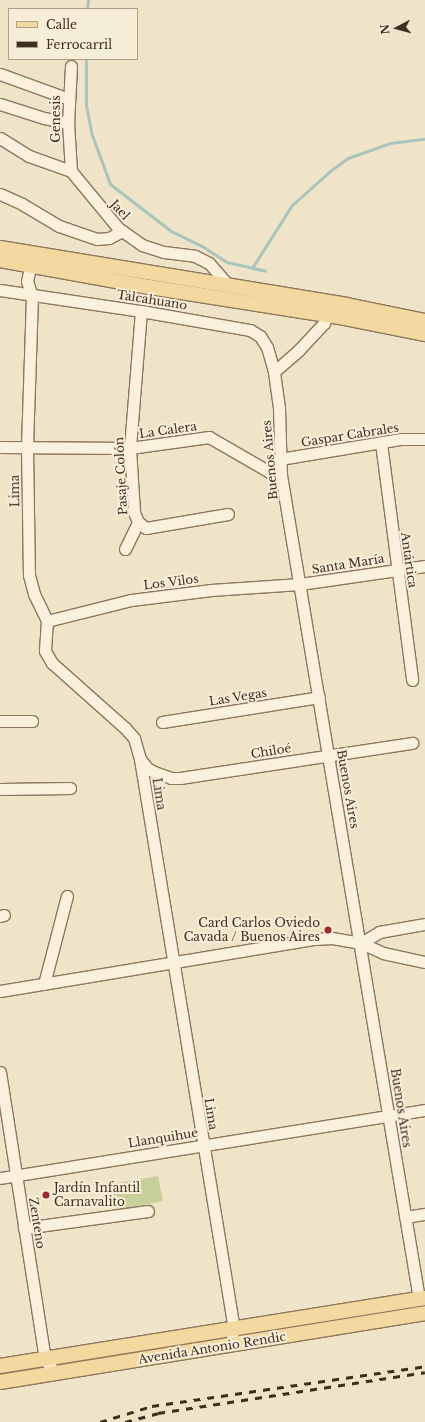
<!DOCTYPE html>
<html>
<head>
<meta charset="utf-8">
<style>
	body { margin:0 }
	#map { position:relative; width:425px; height:1422px; overflow:hidden; background:#f0e4c8; font-family:"Libre Baskerville",serif }
	div>[style] { position:absolute }
	[style*='--x'] { left:calc(var(--x)*1px); top:calc(var(--y)*1px); width:calc(var(--w)*1px); rotate:calc(var(--a)*1deg) }
	.green>* { inset:0; background:#c9cf9b }
	.stream>* { height:3px; margin:-1.5px; padding:0 1.5px; transform-origin:1.5px; border-radius:1.5px; background:#a9c4bc }
	.roads { filter:drop-shadow(1px 0 #8d765c) drop-shadow(-1px 0 #8d765c) drop-shadow(0 1px #8d765c) drop-shadow(0 -1px #8d765c) }
	.minor>* { height:11px; margin:-5.5px; padding:0 5.5px; transform-origin:5.5px; border-radius:5.5px; background:#faf1dc }
	.major>* { height:14px; margin:-7px; padding:0 7px; transform-origin:7px; border-radius:7px; background:#f3d9a0 }
	.rail>* { height:3px; margin-top:-1.5px; transform-origin:0; background:repeating-linear-gradient(90deg,#3d2e20 0 7px,transparent 0 14px) }
	.dots>* { width:11px; height:11px; translate:-50% -50%; box-sizing:border-box; border:2px solid #f7eed8; border-radius:50% }
	span { translate:-50% -50%; white-space:nowrap; text-align:center; line-height:1.15; -webkit-text-stroke:4px #f7eed8; paint-order:stroke }
	.street-label { font-size:12px; color:#3d2e20 }
	.poi-label { font-size:12px; color:#3d2e20 }
	.right { translate:-100% -50%; text-align:right }
	.left { translate:0 -50%; text-align:left }
	.legend { position:absolute; left:8px; top:8px; width:130px; height:52px; box-sizing:border-box; background:#f7eed8; border:1px solid #ada18e; margin:0; padding:5px 7px; list-style:none; font-size:12px; color:#3d2e20 }
	.legend li { display:flex; align-items:center; gap:8px; height:20px }
	.legend b { width:20px; border:1px solid #ada18e }
	.north { position:absolute; left:377px; top:8px; width:40px; height:40px; -webkit-text-stroke:3px #f7eed8; paint-order:stroke; rotate:264deg; font-size:11px; font-weight:700; line-height:16px; text-align:center; color:#3d2e20 }
	.north::after { content:''; display:block; margin:auto; width:14px; height:18px; background:#3d2e20; clip-path:polygon(50% 0,100% 100%,50% 72%,0 100%) }
</style>
</head>
<body>
<div id="map">
	<div class="green">
		<div style="clip-path:polygon(158px 1176px,163px 1201px,117px 1210px,112px 1184px)"></div>
	</div>
	<div class="stream">
		<div style="--x:87;--y:9;--w:9;--a:-84"></div>
		<div style="--x:86;--y:59;--w:46;--a:90"></div>
		<div style="--x:86;--y:105;--w:31;--a:79"></div>
		<div style="--x:92;--y:135;--w:52;--a:69.8"></div>
		<div style="--x:110;--y:184;--w:77;--a:37.6"></div>
		<div style="--x:171;--y:231;--w:34;--a:26"></div>
		<div style="--x:202;--y:246;--w:30;--a:33"></div>
		<div style="--x:227;--y:262;--w:39;--a:13"></div>
		<div style="--x:252;--y:268;--w:75;--a:-57.6"></div>
		<div style="--x:292;--y:205;--w:51;--a:-41.8"></div>
		<div style="--x:330;--y:171;--w:22;--a:-36"></div>
		<div style="--x:348;--y:158;--w:45;--a:-19.7"></div>
		<div style="--x:390;--y:143;--w:35;--a:-7"></div>
	</div>
	<div class="roads">
		<div class="minor">
			<div style="--x:71;--y:66;--w:57;--a:93"></div>
			<div style="--x:68;--y:123;--w:48;--a:86.4"></div>
			<div style="--x:0;--y:74;--w:73;--a:19.9"></div>
			<div style="--x:0;--y:104;--w:46;--a:17.7"></div>
			<div style="--x:44;--y:118;--w:25;--a:12"></div>
			<div style="--x:0;--y:138;--w:34;--a:32"></div>
			<div style="--x:29;--y:156;--w:45;--a:19.7"></div>
			<div style="--x:71;--y:171;--w:74;--a:50.5"></div>
			<div style="--x:118;--y:228;--w:29;--a:35"></div>
			<div style="--x:142;--y:245;--w:23;--a:18"></div>
			<div style="--x:164;--y:252;--w:31;--a:7"></div>
			<div style="--x:195;--y:256;--w:16;--a:27"></div>
			<div style="--x:209;--y:263;--w:29;--a:49"></div>
			<div style="--x:0;--y:194;--w:24;--a:24"></div>
			<div style="--x:22;--y:204;--w:43;--a:30.7"></div>
			<div style="--x:59;--y:226;--w:40;--a:18.9"></div>
			<div style="--x:97;--y:239;--w:12;--a:-5"></div>
			<div style="--x:109;--y:238;--w:15;--a:-28"></div>
			<div style="--x:32;--y:258;--w:24;--a:102"></div>
			<div style="--x:27;--y:281;--w:16;--a:72"></div>
			<div style="--x:32;--y:296;--w:152;--a:91.9"></div>
			<div style="--x:27;--y:448;--w:127;--a:89.1"></div>
			<div style="--x:29;--y:575;--w:20;--a:75"></div>
			<div style="--x:34;--y:594;--w:30;--a:64"></div>
			<div style="--x:47;--y:621;--w:30;--a:94"></div>
			<div style="--x:45;--y:651;--w:14;--a:60"></div>
			<div style="--x:52;--y:663;--w:98;--a:41.7"></div>
			<div style="--x:125;--y:728;--w:13;--a:48"></div>
			<div style="--x:134;--y:738;--w:22;--a:74"></div>
			<div style="--x:140;--y:759;--w:578;--a:80.64"></div>
			<div style="--x:234;--y:1329;--w:6;--a:108"></div>
			<div style="--x:0;--y:290;--w:143;--a:8.5"></div>
			<div style="--x:141;--y:311;--w:111;--a:9.9"></div>
			<div style="--x:250;--y:330;--w:12;--a:31"></div>
			<div style="--x:260;--y:336;--w:13;--a:58"></div>
			<div style="--x:267;--y:347;--w:26;--a:74"></div>
			<div style="--x:329;--y:308;--w:16;--a:108"></div>
			<div style="--x:324;--y:323;--w:37;--a:133"></div>
			<div style="--x:299;--y:350;--w:33;--a:139"></div>
			<div style="--x:274;--y:372;--w:36;--a:82"></div>
			<div style="--x:279;--y:408;--w:67;--a:88.3"></div>
			<div style="--x:281;--y:475;--w:835;--a:80.49"></div>
			<div style="--x:141;--y:311;--w:137;--a:94.6"></div>
			<div style="--x:130;--y:448;--w:64;--a:86.4"></div>
			<div style="--x:134;--y:512;--w:11;--a:68"></div>
			<div style="--x:138;--y:522;--w:10;--a:37"></div>
			<div style="--x:146;--y:528;--w:83;--a:-9.7"></div>
			<div style="--x:381;--y:443;--w:239;--a:82.5"></div>
			<div style="--x:0;--y:447;--w:130;--a:0.4"></div>
			<div style="--x:130;--y:448;--w:80;--a:-7.9"></div>
			<div style="--x:209;--y:437;--w:72;--a:30.1"></div>
			<div style="--x:271;--y:473;--w:10;--a:11"></div>
			<div style="--x:280;--y:459;--w:123;--a:-9.4"></div>
			<div style="--x:401;--y:439;--w:24;--a:0"></div>
			<div style="--x:125;--y:549;--w:30;--a:-64"></div>
			<div style="--x:47;--y:621;--w:87;--a:-14"></div>
			<div style="--x:131;--y:600;--w:81;--a:-7.1"></div>
			<div style="--x:211;--y:590;--w:89;--a:-3.9"></div>
			<div style="--x:300;--y:584;--w:126;--a:-8.2"></div>
			<div style="--x:0;--y:721;--w:32;--a:0"></div>
			<div style="--x:162;--y:722;--w:159;--a:-9"></div>
			<div style="--x:140;--y:759;--w:11;--a:52"></div>
			<div style="--x:147;--y:768;--w:8;--a:30"></div>
			<div style="--x:154;--y:772;--w:18;--a:19"></div>
			<div style="--x:171;--y:778;--w:9;--a:0"></div>
			<div style="--x:180;--y:778;--w:235;--a:-8.6"></div>
			<div style="--x:0;--y:789;--w:70;--a:-0.8"></div>
			<div style="--x:0;--y:916;--w:4;--a:-14"></div>
			<div style="--x:361;--y:943;--w:21;--a:-31"></div>
			<div style="--x:379;--y:932;--w:47;--a:-9.9"></div>
			<div style="--x:44;--y:984;--w:91;--a:-75.4"></div>
			<div style="--x:0;--y:991;--w:319;--a:-9.4"></div>
			<div style="--x:315;--y:939;--w:17;--a:-3"></div>
			<div style="--x:332;--y:938;--w:29;--a:10"></div>
			<div style="--x:361;--y:943;--w:24;--a:24"></div>
			<div style="--x:383;--y:953;--w:43;--a:12.1"></div>
			<div style="--x:0;--y:1072;--w:291;--a:81.1"></div>
			<div style="--x:45;--y:1359;--w:11;--a:56"></div>
			<div style="--x:51;--y:1368;--w:9;--a:36"></div>
			<div style="--x:0;--y:1178;--w:430;--a:-9.1"></div>
			<div style="--x:405;--y:1217;--w:20;--a:-9"></div>
			<div style="--x:24;--y:1228;--w:125;--a:-7.8"></div>
		</div>
		<div class="major">
			<div style="--x:0;--y:248;--w:352;--a:9.3"></div>
			<div style="--x:347;--y:305;--w:80;--a:11.6"></div>
			<div style="--x:0;--y:260;--w:145;--a:10.3"></div>
			<div style="--x:143;--y:286;--w:204;--a:9"></div>
			<div style="--x:344;--y:318;--w:83;--a:11.2"></div>
			<div style="--x:0;--y:1366;--w:430;--a:-9.1"></div>
			<div style="--x:0;--y:1382;--w:431;--a:-9.2"></div>
		</div>
	</div>
	<div class="rail">
		<div style="--x:100;--y:1422;--w:54;--a:-17.1"></div>
		<div style="--x:152;--y:1406;--w:276;--a:-8.3"></div>
		<div style="--x:125;--y:1422;--w:34;--a:-15"></div>
		<div style="--x:158;--y:1413;--w:270;--a:-8.7"></div>
	</div>
	<div class="dots">
		<div style="left:328px;top:930px;background:#9e2a2b"></div>
		<div style="left:46px;top:1195px;background:#9e2a2b"></div>
	</div>
	<div class="street-label">
		<span style="left:56px;top:119px;rotate:-90deg">Genesis</span>
		<span style="left:120px;top:210px;rotate:47deg">Jael</span>
		<span style="left:152px;top:300px;rotate:9deg">Talcahuano</span>
		<span style="left:168px;top:430px;rotate:-8deg">La Calera</span>
		<span style="left:350px;top:435px;rotate:-9deg">Gaspar Cabrales</span>
		<span style="left:270px;top:460px;rotate:-95deg">Buenos Aires</span>
		<span style="left:121px;top:476px;rotate:-93deg">Pasaje Colón</span>
		<span style="left:15px;top:491px;rotate:-91deg">Lima</span>
		<span style="left:409px;top:560px;rotate:82deg">Antártica</span>
		<span style="left:348px;top:564px;rotate:-9deg">Santa María</span>
		<span style="left:171px;top:582px;rotate:-7deg">Los Vilos</span>
		<span style="left:238px;top:697px;rotate:-9deg">Las Vegas</span>
		<span style="left:271px;top:751px;rotate:-9deg">Chiloé</span>
		<span style="left:348px;top:789px;rotate:80deg">Buenos Aires</span>
		<span style="left:159px;top:794px;rotate:81deg">Lima</span>
		<span style="left:401px;top:1108px;rotate:81deg">Buenos Aires</span>
		<span style="left:211px;top:1114px;rotate:81deg">Lima</span>
		<span style="left:163px;top:1138px;rotate:-9deg">Llanquihue</span>
		<span style="left:37px;top:1223px;rotate:81deg">Zenteno</span>
		<span style="left:212px;top:1348px;rotate:-9deg">Avenida Antonio Rendic</span>
	</div>
	<div class="poi-label">
		<span class="right" style="left:320px;top:930px">Card Carlos Oviedo<br>Cavada / Buenos Aires</span>
		<span class="left" style="left:54px;top:1195px">Jardín Infantil<br>Carnavalito</span>
	</div>
	<ul class="legend">
	<li><b style="height:5px;background:#f3d9a0"></b>Calle</li>
	<li><b style="height:5px;background:#3d2e20"></b>Ferrocarril</li>
	</ul>
	<div class="north">N</div>
</div>
</body>
</html>
